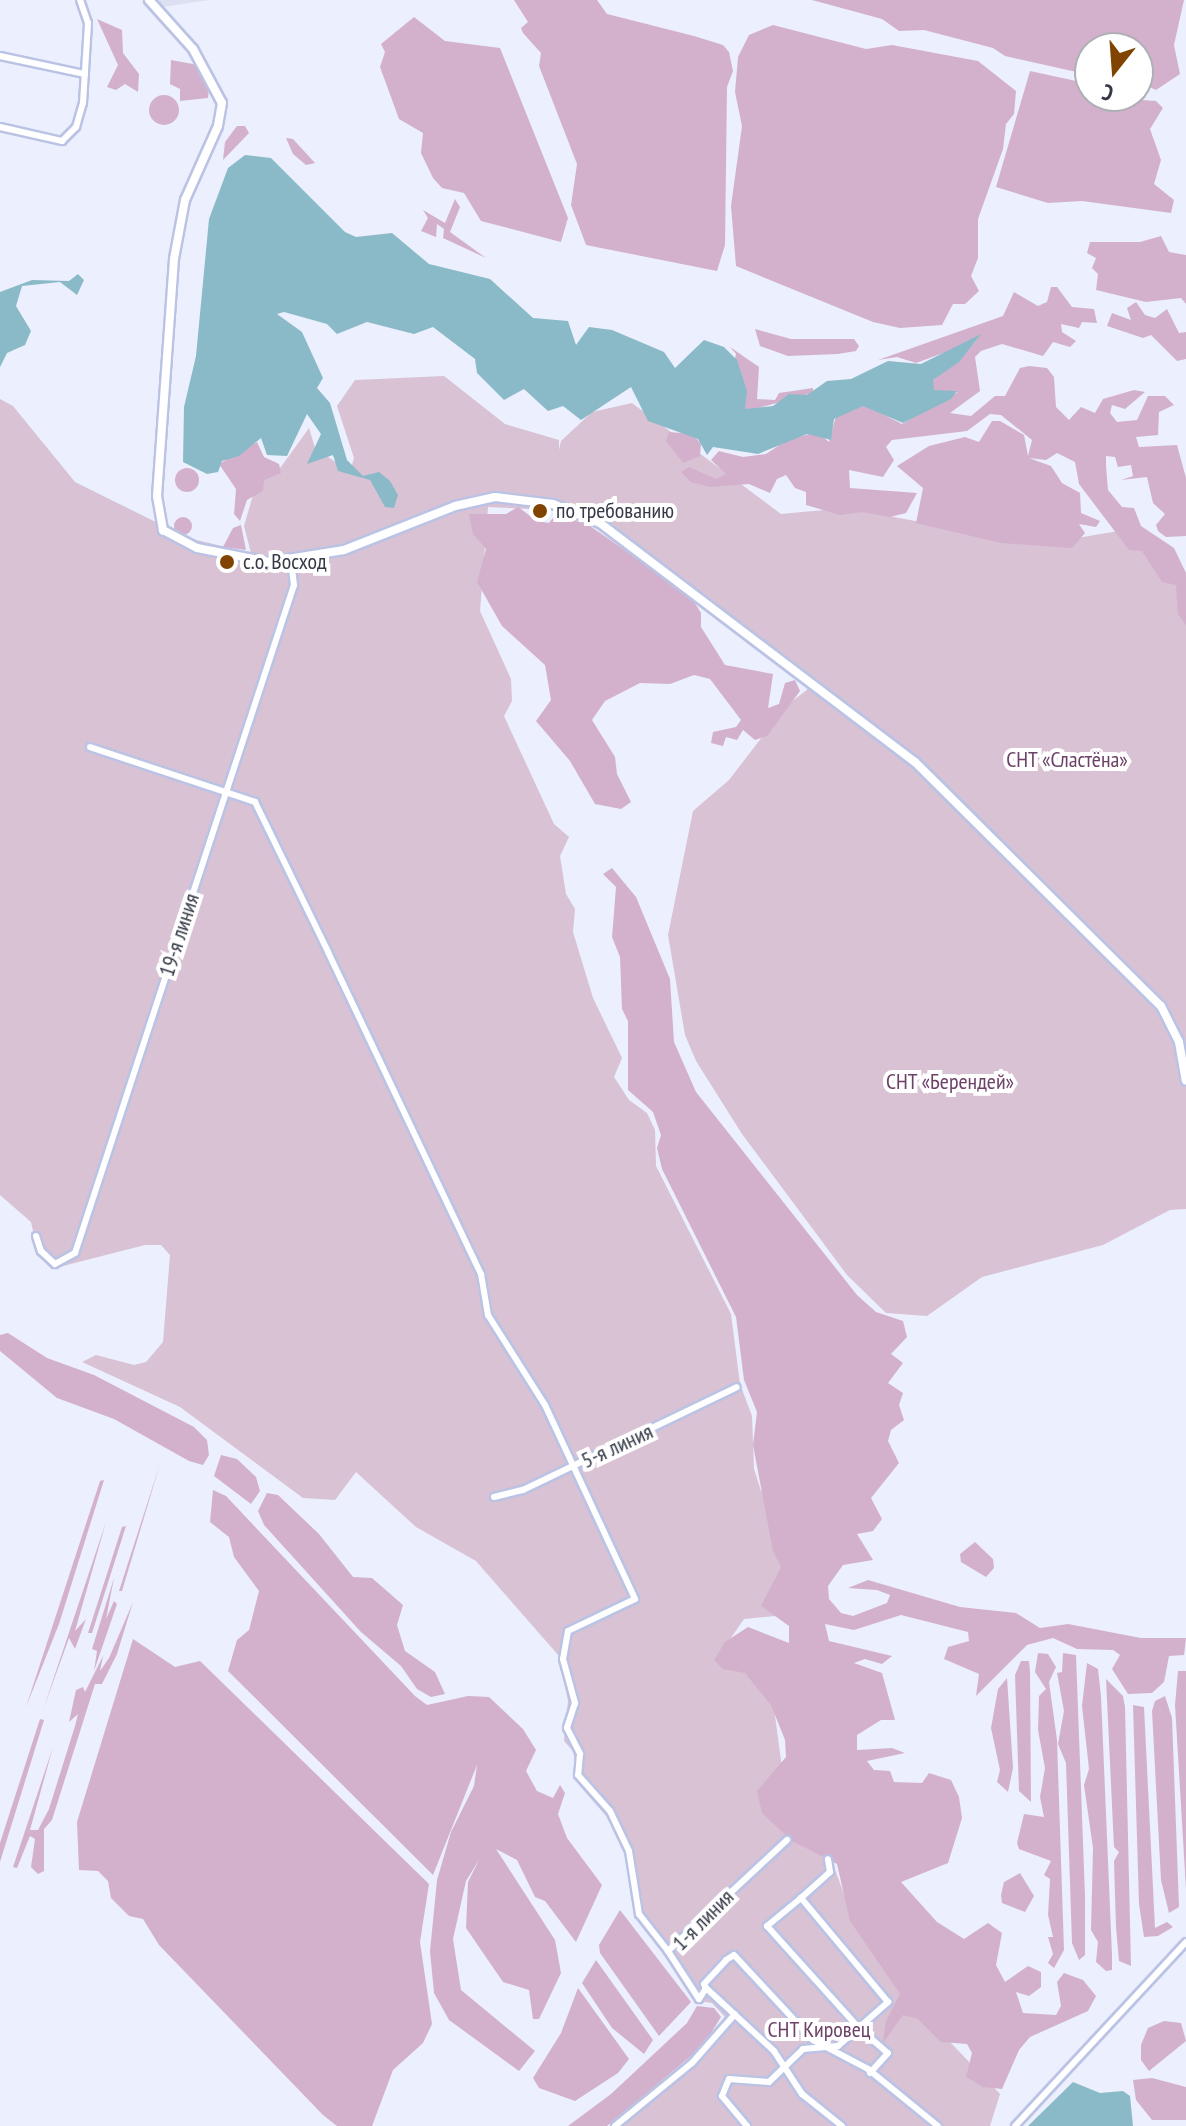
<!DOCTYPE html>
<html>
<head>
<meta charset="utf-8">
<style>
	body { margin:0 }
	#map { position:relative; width:1186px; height:2126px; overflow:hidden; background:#eceffd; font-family:"PT Sans Narrow",sans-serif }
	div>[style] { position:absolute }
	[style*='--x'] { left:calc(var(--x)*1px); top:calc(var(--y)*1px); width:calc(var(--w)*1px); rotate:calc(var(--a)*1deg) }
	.built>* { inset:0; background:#dce0f1 }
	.green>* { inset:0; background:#d8c2d4 }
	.forest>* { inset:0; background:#d3b1cd }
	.round { border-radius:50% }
	.water>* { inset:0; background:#8abac7 }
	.roads { filter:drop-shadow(2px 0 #bbc3e4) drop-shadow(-2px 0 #bbc3e4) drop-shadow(0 2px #bbc3e4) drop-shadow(0 -2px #bbc3e4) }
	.minor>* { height:6px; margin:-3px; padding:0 3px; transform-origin:3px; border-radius:3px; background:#fff }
	.tertiary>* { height:8px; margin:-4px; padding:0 4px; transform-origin:4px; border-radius:4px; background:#fff }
	.dots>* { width:22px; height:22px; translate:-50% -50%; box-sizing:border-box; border:4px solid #fff; border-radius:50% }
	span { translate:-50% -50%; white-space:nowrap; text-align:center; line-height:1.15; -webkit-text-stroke:8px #fff; paint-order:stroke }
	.poi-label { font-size:22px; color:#353946 }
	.left { translate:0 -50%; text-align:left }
	.park-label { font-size:22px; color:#6d4067 }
	.street-label { font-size:22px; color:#353946 }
	.north { position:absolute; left:1074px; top:32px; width:80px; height:80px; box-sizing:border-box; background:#fff; border:2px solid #aeb0b5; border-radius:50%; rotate:197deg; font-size:22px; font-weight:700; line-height:32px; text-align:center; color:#353946 }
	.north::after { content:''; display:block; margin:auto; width:28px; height:36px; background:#814400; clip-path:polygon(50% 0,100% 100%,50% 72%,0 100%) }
</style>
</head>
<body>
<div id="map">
	<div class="built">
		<div style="clip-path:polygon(157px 0,209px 0,163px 7px)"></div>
	</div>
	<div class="green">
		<div style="clip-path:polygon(444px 376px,505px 424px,559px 440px,559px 450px,561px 441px,592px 412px,632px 403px,781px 514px,846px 508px,1006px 538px,1083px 537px,1130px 529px,1174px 574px,1186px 619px,1186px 1209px,1170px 1210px,1103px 1245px,982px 1277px,927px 1316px,886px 1313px,847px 1275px,742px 1134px,696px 1061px,685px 1035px,668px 935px,693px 811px,729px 780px,786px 706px,808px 689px,593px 525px,551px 510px,488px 507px,480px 611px,511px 679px,512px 701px,504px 716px,554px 824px,569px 837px,560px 856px,566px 894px,575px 909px,573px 932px,593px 998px,622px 1058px,614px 1077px,629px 1100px,647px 1113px,655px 1130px,656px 1166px,731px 1314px,740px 1384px,752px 1416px,754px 1469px,761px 1491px,778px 1498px,789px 1523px,775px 1616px,744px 1619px,726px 1645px,772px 1693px,782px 1768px,827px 1848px,844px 1894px,921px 2012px,1000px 2094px,990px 2126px,610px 2126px,643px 2094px,694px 2058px,719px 2033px,725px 2017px,712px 2003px,697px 2001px,637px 1912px,631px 1868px,609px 1819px,581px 1787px,573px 1751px,564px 1741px,568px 1701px,559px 1656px,476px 1561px,416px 1527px,356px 1472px,335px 1500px,303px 1498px,180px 1407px,82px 1362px,96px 1355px,134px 1365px,146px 1362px,163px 1342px,170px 1255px,161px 1245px,145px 1245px,55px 1268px,39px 1256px,31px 1222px,0 1195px,0 399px,13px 406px,75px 482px,188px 538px,251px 553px,244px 526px,258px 478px,281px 467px,309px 428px,315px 448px,350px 472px,354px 458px,337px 406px,355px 380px)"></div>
	</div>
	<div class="forest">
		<div style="clip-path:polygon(514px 0,597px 0,607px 14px,694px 36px,723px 45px,729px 52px,733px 71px,727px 87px,725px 245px,717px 271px,586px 245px,571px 205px,577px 164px,539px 66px,541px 53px,523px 33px,521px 28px,528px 22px)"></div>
		<div style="clip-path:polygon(812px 0,1184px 0,1174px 45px,1180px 74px,1156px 90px,1138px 82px,1138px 48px,1090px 48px,1090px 75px,1005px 56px,993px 48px,924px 30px,899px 31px,882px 19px)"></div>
		<div style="clip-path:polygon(414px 17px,445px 41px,500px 48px,568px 218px,561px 242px,481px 221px,464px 193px,442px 188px,433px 178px,421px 153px,423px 133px,399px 119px,380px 67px,385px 52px,381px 44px)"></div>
		<div style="clip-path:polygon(97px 19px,122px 30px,123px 53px,139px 74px,138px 92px,125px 84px,116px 90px,107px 87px,118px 65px)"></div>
		<div style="clip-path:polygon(773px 25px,866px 49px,892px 45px,978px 61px,1016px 91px,1014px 114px,1006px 124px,1003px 149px,978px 219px,978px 258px,971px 276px,979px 291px,965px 304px,953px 304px,942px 325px,900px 328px,873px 322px,736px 266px,731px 206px,742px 126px,735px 92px,738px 57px,749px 35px)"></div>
		<div style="clip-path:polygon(171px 60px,198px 65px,209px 89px,208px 98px,180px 101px,180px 89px,170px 84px)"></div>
		<div style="clip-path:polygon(1030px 71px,1090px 84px,1090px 96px,1156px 101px,1163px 108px,1150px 129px,1161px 160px,1154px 184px,1174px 200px,1171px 213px,1082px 201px,1048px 203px,996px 187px)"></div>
		<div class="round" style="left:149px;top:95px;width:30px;height:30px"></div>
		<div style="clip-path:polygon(237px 126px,245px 126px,249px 133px,223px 160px,225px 142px)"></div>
		<div style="clip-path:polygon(286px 138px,293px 139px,315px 163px,306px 165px,293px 154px)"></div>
		<div style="clip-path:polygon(455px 199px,460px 207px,450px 232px,486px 258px,443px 238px,444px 229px,437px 224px,436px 237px,421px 231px,428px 218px,423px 210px,445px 223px)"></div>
		<div style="clip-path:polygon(1161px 236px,1169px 252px,1186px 255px,1186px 304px,1181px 298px,1146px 302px,1096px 290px,1098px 274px,1092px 268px,1096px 258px,1087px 253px,1090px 242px,1140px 242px)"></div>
		<div style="clip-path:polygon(1051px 287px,1057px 287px,1072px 307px,1094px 309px,1097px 323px,1082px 322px,1079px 328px,1061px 324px,1062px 332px,1076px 341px,1070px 347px,1053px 342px,1043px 356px,1002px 344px,981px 351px,975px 357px,980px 391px,950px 413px,971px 416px,995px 396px,1005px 396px,1020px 368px,1029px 366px,1047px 368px,1054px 377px,1056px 407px,1069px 420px,1081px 407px,1095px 413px,1103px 399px,1134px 390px,1145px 392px,1125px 409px,1112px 405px,1110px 413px,1117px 422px,1137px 420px,1148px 396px,1165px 396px,1174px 405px,1159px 412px,1158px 435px,1136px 437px,1139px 447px,1177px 445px,1186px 478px,1186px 536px,1166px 537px,1158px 531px,1156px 525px,1165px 514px,1153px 503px,1147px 477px,1121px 480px,1133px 476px,1131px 465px,1118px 467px,1115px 457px,1106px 456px,1106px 466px,1108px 490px,1122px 507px,1134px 508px,1141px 526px,1174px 548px,1186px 573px,1186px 625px,1178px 614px,1176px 585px,1162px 582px,1142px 551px,1129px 550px,1079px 484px,1075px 462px,1057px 453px,1046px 460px,1029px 458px,1051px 466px,1062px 483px,1080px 493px,1081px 513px,1100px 521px,1096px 527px,1079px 524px,1085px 533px,1072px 548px,1001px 543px,916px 523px,923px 488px,897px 466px,929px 446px,965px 437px,979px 442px,992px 421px,1000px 421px,1024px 435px,1028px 456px,1032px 440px,1001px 415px,990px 414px,967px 431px,892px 440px,886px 447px,894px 460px,883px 477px,849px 470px,850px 488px,917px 493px,906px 513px,890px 517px,862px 512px,840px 515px,806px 505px,806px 492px,795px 488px,786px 475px,777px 479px,770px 493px,749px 484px,710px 487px,691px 482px,681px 472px,689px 467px,716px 479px,726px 474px,711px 460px,719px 451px,743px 457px,766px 454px,787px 440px,817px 432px,829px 442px,836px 416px,863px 404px,902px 424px,958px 392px,939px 395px,932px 393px,929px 384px,976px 341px,916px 363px,897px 357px,878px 360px,1003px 316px,1014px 292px,1038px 306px,1047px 302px)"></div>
		<div style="clip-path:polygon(1136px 302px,1145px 315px,1155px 318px,1167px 309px,1179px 333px,1186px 332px,1186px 359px,1177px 361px,1151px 335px,1143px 338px,1107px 326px,1112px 313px,1131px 320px,1127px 308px)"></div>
		<div style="clip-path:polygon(755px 329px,791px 339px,854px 339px,859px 346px,856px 351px,838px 354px,788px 356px,760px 346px)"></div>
		<div style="clip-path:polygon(730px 347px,759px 367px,757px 399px,775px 400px,779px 393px,813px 388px,813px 393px,744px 412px,733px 367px,736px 354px)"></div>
		<div style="clip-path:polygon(669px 432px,693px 434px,701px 444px,700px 456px,683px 463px,666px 441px)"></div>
		<div style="clip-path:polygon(257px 442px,264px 457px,279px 464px,281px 473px,264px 480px,263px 491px,247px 500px,240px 521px,234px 514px,236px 489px,219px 464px)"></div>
		<div class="round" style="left:175px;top:468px;width:24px;height:24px"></div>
		<div style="clip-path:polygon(518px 507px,537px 521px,549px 523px,557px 513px,590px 526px,690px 595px,701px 613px,701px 627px,725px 665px,773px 674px,768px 708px,779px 704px,785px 683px,795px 680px,800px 691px,767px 736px,755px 740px,743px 730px,737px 740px,726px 737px,723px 746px,711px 743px,713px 732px,736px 727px,741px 720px,710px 679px,694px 675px,670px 684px,640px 683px,605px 701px,592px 720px,615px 757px,617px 774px,631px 802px,621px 809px,595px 804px,570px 761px,536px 721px,551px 700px,545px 665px,502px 626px,477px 582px,486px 549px,473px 534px,469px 514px,506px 514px)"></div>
		<div class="round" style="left:174px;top:517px;width:18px;height:18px"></div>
		<div style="clip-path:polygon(241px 525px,246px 550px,223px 547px,233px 528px)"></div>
		<div style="clip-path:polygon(612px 868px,636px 897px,670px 979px,674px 1042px,696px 1092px,857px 1295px,876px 1312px,903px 1321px,907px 1337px,891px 1354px,903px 1363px,888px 1383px,903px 1393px,899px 1405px,904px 1420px,891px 1430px,888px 1441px,899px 1463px,871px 1498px,882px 1519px,873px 1531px,857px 1534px,873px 1560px,843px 1565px,828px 1586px,829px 1599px,841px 1613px,853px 1616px,887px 1603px,890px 1595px,877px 1590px,848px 1588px,868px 1580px,960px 1607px,1016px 1613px,1040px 1628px,1068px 1624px,1141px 1638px,1186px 1638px,1184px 1655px,1169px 1656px,1164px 1682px,1152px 1693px,1128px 1694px,1112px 1669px,1120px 1655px,1113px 1650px,1077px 1649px,1053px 1638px,1027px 1645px,976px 1696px,979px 1674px,944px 1659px,948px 1647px,969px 1641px,968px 1632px,901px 1615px,854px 1630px,825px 1624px,829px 1641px,892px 1656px,882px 1664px,865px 1659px,854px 1663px,882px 1673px,895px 1720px,881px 1720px,857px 1735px,857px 1750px,892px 1748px,905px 1753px,867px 1761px,874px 1770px,890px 1771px,894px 1782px,922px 1783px,929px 1773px,951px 1780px,959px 1797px,962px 1818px,948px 1863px,901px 1882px,937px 1922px,964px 1939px,988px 1923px,1002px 1933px,996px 1965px,1005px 1982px,1028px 1966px,1041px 1972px,1041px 1987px,1029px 1996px,1016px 1992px,1023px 2013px,1056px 2015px,1061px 2006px,1057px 1982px,1064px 1973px,1083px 1980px,1096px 1996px,1088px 2011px,1030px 2037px,1019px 2050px,1002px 2089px,983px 2087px,966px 2077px,972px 2053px,967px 2044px,941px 2042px,918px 2019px,903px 2015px,883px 2043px,886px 2021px,900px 1994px,850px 1921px,837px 1864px,792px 1841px,762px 1813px,757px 1791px,786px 1757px,785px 1740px,771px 1705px,745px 1673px,723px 1669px,714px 1660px,725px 1642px,748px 1627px,789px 1643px,789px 1626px,761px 1606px,781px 1567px,773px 1551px,753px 1445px,757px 1412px,744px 1380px,736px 1317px,662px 1169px,657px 1148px,661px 1135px,653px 1112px,628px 1090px,628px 1021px,622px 1009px,620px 957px,612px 937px,616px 887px,603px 874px)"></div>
		<div style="clip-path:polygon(8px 1333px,47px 1358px,94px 1375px,194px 1427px,207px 1440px,209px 1455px,203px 1465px,189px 1461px,114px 1419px,57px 1398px,0 1351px,0 1335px)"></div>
		<div style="clip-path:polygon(221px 1455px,237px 1459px,256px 1477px,260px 1491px,251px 1504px,214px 1476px)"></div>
		<div style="clip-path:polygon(160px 1464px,122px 1591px,119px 1591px)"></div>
		<div style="clip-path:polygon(104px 1480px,59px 1624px,26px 1707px,100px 1481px)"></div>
		<div style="clip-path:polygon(213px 1490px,226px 1496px,415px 1696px,427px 1705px,468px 1696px,489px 1697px,523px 1729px,536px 1750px,526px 1771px,537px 1791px,553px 1798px,560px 1785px,565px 1793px,558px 1814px,567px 1838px,602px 1885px,576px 1942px,545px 1901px,535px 1897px,517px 1860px,496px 1849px,555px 1940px,561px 1973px,539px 2019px,533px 2019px,529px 1990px,503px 1982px,466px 1928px,468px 1882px,479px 1860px,466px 1881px,453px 1939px,461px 1990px,535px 2051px,519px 2071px,449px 2020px,434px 1993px,430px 1951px,437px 1880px,451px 1832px,474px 1786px,477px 1765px,433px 1875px,228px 1671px,237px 1640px,249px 1630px,259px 1591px,234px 1557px,229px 1537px,210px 1522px)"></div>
		<div style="clip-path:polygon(267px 1493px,278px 1495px,319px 1534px,353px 1577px,372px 1578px,403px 1605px,397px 1625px,405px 1651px,435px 1672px,445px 1694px,431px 1697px,417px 1689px,401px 1666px,361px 1632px,264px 1525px,258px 1511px)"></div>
		<div style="clip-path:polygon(106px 1522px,75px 1631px,86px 1619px,75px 1649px,69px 1638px,43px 1710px)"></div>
		<div style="clip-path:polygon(126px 1526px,92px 1633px,88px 1633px,122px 1527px)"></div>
		<div style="clip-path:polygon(975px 1542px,993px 1559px,994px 1568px,986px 1577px,961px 1562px,960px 1554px)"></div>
		<div style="clip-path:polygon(114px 1578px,106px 1619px,114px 1601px,117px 1604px,94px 1671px,97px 1651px,92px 1649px)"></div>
		<div style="clip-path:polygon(133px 1602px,117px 1654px,102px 1684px,95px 1684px,52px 1820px,44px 1829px,44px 1871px,38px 1874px,31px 1867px,35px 1839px,30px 1836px,17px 1868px,13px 1867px,53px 1747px,30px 1830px,38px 1830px,49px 1809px,75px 1726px,78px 1714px,69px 1722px,76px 1690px,83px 1687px,85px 1692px,103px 1656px,100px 1671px,109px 1658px)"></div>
		<div style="clip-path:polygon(133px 1639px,175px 1667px,200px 1661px,429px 1884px,420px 1942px,432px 2024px,423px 2043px,393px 2070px,372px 2126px,337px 2126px,323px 2115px,159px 1945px,143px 1919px,129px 1916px,111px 1898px,108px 1881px,98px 1871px,79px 1870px,77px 1822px)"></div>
		<div style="clip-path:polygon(1038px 1653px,1048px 1654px,1056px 1667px,1049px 1682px,1057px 1740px,1064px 1950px,1054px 1968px,1048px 1963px,1053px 1954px,1048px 1937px,1053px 1937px,1048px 1915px,1050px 1879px,1044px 1875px,1051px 1861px,1019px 1849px,1017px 1843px,1024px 1814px,1044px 1817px,1040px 1797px,1045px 1768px,1038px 1730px,1039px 1696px,1046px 1689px,1035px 1672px)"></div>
		<div style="clip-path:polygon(1063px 1653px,1076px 1655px,1085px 1896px,1085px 1955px,1079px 1960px,1072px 1943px,1066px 1763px,1058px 1744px,1064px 1711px,1057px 1673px,1062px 1672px)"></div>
		<div style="clip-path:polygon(1021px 1661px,1029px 1661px,1030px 1672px,1031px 1802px,1019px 1791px,1015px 1675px)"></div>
		<div style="clip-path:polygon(1087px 1663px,1098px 1669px,1101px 1696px,1112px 1955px,1112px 1970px,1106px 1971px,1096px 1962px,1098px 1942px,1091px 1930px,1093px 1848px,1084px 1785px,1089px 1769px,1082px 1706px)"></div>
		<div style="clip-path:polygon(1178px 1671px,1186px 1671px,1186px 1889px,1175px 1705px)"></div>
		<div style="clip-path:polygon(1007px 1678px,1013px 1768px,1008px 1792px,997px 1782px,1000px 1770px,991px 1728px,998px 1689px)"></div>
		<div style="clip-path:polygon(1106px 1679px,1123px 1696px,1125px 1707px,1131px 1966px,1119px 1961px,1116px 1927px,1114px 1861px,1119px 1852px,1114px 1847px)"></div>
		<div style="clip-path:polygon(1165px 1696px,1172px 1718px,1179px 1907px,1169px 1913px,1161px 1880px,1152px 1711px,1155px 1701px)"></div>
		<div style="clip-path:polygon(1133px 1705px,1144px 1707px,1155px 1928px,1167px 1922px,1173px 1927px,1158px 1936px,1144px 1937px,1139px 1904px)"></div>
		<div style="clip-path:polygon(40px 1719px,44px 1720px,0 1862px,0 1843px)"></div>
		<div style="clip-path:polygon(1020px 1873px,1034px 1896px,1025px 1912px,1002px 1903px,1001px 1895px,1004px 1882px)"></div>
		<div style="clip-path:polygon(620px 1910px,691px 2002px,659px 2036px,600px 1953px,599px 1945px)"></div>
		<div style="clip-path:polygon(596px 1960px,653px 2040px,644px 2054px,612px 2028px,582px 1983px)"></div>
		<div style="clip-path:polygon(578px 1988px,629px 2059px,618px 2073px,575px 2101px,539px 2088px,533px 2078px,561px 2033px)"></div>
		<div style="clip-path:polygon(697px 2006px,714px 2008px,721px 2017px,703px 2046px,607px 2126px,568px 2126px,611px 2094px,687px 2023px)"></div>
		<div style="clip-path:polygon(1164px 2021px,1181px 2023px,1186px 2041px,1149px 2071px,1141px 2060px,1141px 2045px,1148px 2028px)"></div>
		<div style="clip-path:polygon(1152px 2078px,1186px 2087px,1186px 2120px,1152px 2120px,1136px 2100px,1133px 2080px)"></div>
	</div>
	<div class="water">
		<div style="clip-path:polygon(245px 155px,271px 158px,345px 232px,356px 237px,392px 233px,429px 264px,490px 279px,533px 318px,568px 321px,576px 345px,589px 327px,612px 330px,664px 352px,675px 368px,704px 340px,724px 347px,737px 360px,747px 391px,745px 409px,773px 406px,789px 394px,807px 395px,827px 381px,851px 379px,888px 361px,921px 364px,981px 334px,959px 362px,933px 380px,934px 390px,957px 391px,951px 399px,903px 423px,863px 406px,834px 419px,831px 440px,807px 434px,758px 454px,713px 447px,707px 455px,698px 439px,648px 421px,631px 387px,581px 420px,563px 406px,548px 411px,524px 389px,504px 400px,477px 373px,475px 359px,433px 327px,414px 334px,367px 322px,337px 334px,327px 324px,284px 312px,277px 314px,302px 332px,323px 378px,317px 388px,330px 403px,347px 460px,363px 476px,379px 472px,390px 481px,398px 495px,394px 508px,385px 507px,370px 480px,338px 471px,333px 455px,307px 464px,321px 434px,307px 414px,287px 456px,267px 455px,261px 438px,239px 456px,222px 461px,218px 472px,207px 474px,183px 462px,184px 407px,196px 356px,209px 219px,228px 168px)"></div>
		<div style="clip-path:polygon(78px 274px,84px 280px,77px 295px,60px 282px,22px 286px,16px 306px,31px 331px,25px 345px,7px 353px,0 367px,0 292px,32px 280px,69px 281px)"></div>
		<div style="clip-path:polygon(1073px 2082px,1100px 2093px,1123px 2091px,1130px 2096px,1133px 2126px,1028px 2126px)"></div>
	</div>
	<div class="roads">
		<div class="minor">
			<div style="--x:0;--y:56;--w:87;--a:12"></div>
			<div style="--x:0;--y:127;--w:64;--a:12.7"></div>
			<div style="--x:62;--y:141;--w:20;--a:-45"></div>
			<div style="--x:76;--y:127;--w:25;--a:-74"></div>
			<div style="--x:83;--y:103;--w:80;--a:-86.4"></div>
			<div style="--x:88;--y:23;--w:24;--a:-109"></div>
			<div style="--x:90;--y:747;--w:174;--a:18.4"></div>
			<div style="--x:255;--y:802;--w:167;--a:64"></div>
			<div style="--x:328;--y:952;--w:357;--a:64.6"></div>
			<div style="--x:481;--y:1274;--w:42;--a:80.3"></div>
			<div style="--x:488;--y:1315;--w:107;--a:57.7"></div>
			<div style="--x:545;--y:1405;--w:214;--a:65.1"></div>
			<div style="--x:635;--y:1599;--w:74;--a:154.5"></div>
			<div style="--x:568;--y:1631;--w:28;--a:100"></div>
			<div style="--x:563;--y:1659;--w:46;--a:74.7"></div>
			<div style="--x:575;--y:1703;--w:26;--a:108"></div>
			<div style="--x:567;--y:1728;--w:29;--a:63"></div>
			<div style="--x:580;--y:1754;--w:21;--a:95"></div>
			<div style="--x:578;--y:1775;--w:48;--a:48.4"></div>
			<div style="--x:610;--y:1811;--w:44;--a:64.6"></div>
			<div style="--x:629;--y:1851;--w:64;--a:81"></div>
			<div style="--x:639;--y:1914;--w:47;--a:51.9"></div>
			<div style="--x:36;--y:1236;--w:16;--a:72"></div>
			<div style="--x:41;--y:1251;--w:19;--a:43"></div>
			<div style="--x:55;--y:1264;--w:23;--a:-29"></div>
			<div style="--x:75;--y:1253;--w:703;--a:-71.85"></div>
			<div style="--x:294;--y:585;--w:24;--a:-97"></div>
			<div style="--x:494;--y:1497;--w:30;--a:-14"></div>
			<div style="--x:523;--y:1490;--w:237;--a:-25.7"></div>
			<div style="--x:801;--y:1898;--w:44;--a:140.5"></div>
			<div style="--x:767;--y:1926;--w:137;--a:48"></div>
			<div style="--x:859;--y:2028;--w:38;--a:41"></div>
			<div style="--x:888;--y:2053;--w:27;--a:132"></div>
			<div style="--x:706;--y:1988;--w:13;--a:122"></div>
			<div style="--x:699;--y:1999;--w:57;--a:-122.9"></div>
			<div style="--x:668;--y:1951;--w:163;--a:-43"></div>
			<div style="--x:615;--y:2126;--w:99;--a:-39.3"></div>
			<div style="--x:692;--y:2063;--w:65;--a:-48.7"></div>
			<div style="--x:747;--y:2126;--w:39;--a:-130"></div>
			<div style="--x:722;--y:2096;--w:18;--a:-68"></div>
			<div style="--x:729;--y:2079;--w:40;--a:4.3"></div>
			<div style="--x:769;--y:2082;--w:47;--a:-44.1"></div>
			<div style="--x:803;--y:2049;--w:35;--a:-5"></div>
			<div style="--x:838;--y:2046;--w:67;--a:-41.3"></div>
			<div style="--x:888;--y:2002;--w:136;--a:-129.9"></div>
			<div style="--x:801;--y:1898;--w:39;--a:-42"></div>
			<div style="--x:830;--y:1872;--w:13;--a:-99"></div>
			<div style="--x:842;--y:2126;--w:51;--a:-141.3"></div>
			<div style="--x:802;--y:2094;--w:51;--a:-123.1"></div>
			<div style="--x:774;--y:2051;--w:93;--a:-137.2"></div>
			<div style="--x:706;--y:1988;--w:4;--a:-117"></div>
			<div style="--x:704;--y:1984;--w:33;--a:-47"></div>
			<div style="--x:726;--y:1960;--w:9;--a:-32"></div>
			<div style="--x:734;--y:1955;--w:116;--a:47.1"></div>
			<div style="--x:813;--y:2040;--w:62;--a:27.8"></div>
			<div style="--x:868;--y:2069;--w:90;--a:39.2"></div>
			<div style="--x:1015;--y:2126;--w:251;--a:-47.1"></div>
		</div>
		<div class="tertiary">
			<div style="--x:149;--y:0;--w:66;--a:48.1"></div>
			<div style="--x:193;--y:49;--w:61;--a:61.8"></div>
			<div style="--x:222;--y:103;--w:23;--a:100"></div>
			<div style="--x:218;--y:126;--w:81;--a:114"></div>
			<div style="--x:185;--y:200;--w:60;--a:100.6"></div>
			<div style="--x:174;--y:259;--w:238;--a:94.1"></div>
			<div style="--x:157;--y:496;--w:35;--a:80"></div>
			<div style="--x:163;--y:530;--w:38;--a:28"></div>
			<div style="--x:197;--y:548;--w:73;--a:11"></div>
			<div style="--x:269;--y:562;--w:76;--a:-9.1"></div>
			<div style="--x:344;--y:550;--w:119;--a:-21.6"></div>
			<div style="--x:455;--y:506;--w:41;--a:-12.7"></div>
			<div style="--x:495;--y:497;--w:58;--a:6.9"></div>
			<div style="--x:553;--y:504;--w:51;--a:22"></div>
			<div style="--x:600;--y:523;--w:395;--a:37.2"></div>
			<div style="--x:915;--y:762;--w:346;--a:44.8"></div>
			<div style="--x:1161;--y:1006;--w:40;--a:63.4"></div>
			<div style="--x:1179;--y:1042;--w:39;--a:80"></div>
		</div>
	</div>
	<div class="dots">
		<div style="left:540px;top:511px;background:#814400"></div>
		<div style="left:227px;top:562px;background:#814400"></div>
	</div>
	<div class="poi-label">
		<span class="left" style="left:556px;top:511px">по требованию</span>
		<span class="left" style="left:243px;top:562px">с.о. Восход</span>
	</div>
	<div class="park-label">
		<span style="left:1067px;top:760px">СНТ «Сластёна»</span>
		<span style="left:950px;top:1082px">СНТ «Берендей»</span>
		<span style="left:819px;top:2030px">СНТ Кировец</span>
	</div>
	<div class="street-label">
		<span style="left:179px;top:935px;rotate:-72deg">19-я линия</span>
		<span style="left:617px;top:1446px;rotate:-25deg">5-я линия</span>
		<span style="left:703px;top:1920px;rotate:-45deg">1-я линия</span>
	</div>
	<div class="north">С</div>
</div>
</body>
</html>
